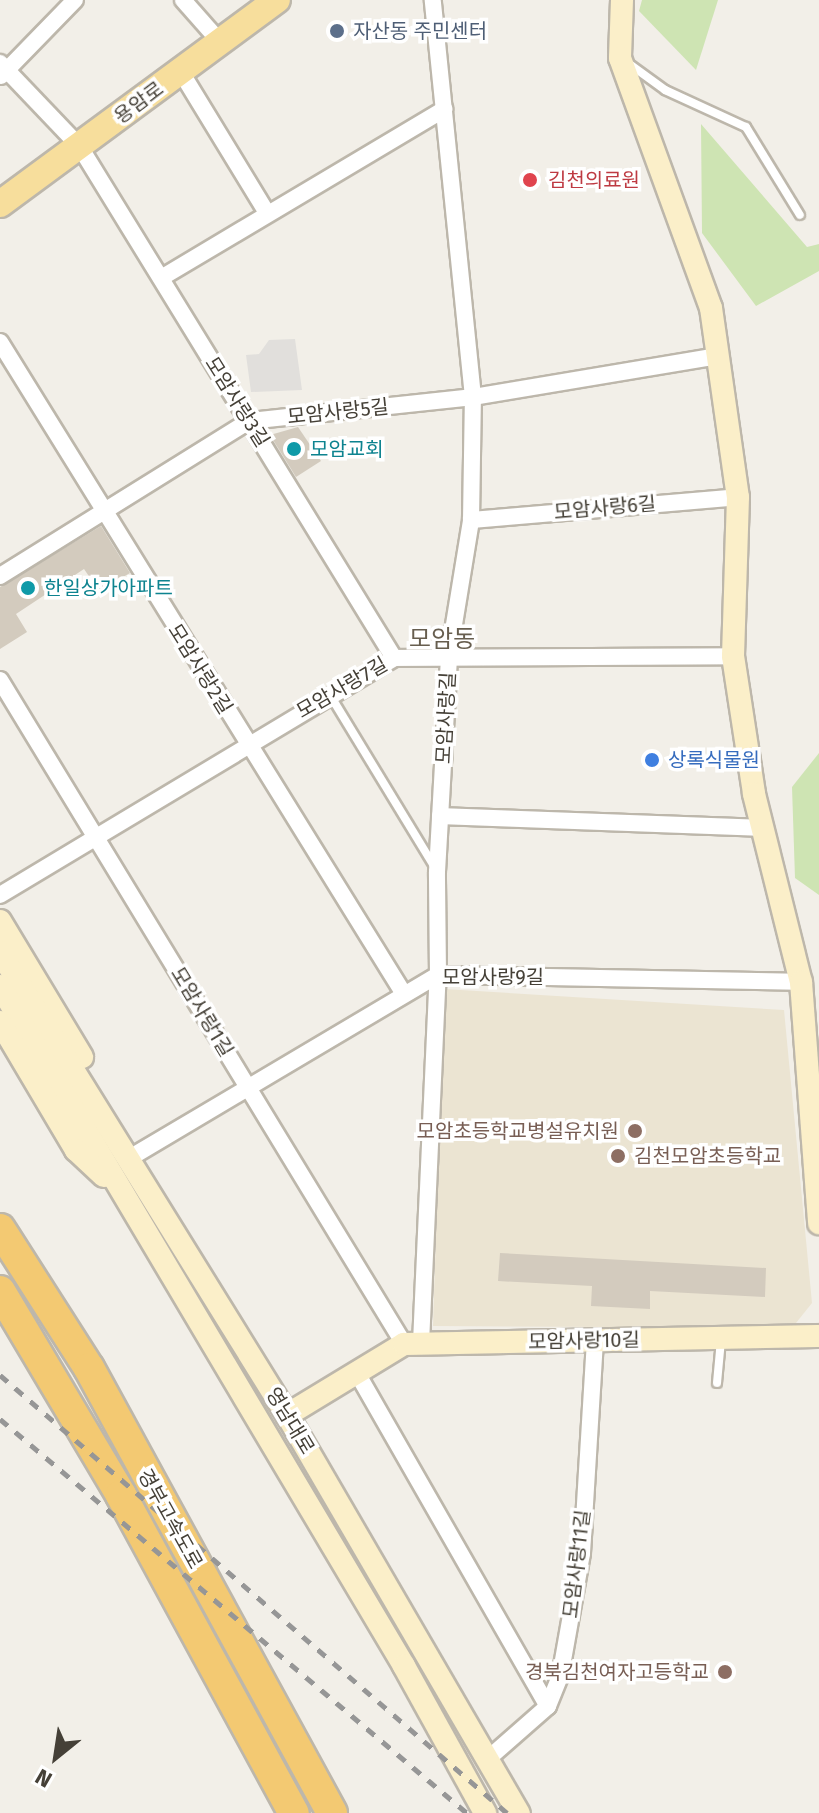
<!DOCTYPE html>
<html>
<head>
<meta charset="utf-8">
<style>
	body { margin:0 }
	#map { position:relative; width:819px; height:1813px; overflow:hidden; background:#f2efe8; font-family:"Fira Sans","Noto Sans KR",sans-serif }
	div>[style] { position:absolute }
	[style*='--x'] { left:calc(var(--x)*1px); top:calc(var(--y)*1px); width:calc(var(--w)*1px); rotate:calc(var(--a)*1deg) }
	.education>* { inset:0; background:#ebe4d2 }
	.green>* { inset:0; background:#cee4b3 }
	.parking>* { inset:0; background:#e1dfdc }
	.building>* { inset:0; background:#d3cbbe }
	.roads { filter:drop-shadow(2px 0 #bdb7ab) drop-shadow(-2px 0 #bdb7ab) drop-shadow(0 2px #bdb7ab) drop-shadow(0 -2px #bdb7ab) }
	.lane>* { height:8px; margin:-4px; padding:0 4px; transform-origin:4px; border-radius:4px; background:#fff }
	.street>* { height:16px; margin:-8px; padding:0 8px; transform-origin:8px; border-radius:8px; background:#fff }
	.secondary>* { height:22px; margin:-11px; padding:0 11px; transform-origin:11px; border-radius:11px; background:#fbefc9 }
	.primary>* { height:26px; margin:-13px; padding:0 13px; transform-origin:13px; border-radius:13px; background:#f7de9c }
	.highway>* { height:30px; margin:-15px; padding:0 15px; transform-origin:15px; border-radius:15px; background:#f3c972 }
	.rail>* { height:5px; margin-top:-2.5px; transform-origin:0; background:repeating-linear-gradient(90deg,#969696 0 10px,transparent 0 20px) }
	.dots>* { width:22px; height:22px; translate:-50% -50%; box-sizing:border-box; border:4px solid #fff; border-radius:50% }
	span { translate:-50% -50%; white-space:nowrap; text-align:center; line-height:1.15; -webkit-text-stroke:7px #fff; paint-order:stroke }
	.service-label { font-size:20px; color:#4e5e75 }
	.left { translate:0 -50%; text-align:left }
	.street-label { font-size:20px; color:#454037 }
	.health-label { font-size:20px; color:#be3a42 }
	.culture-label { font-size:20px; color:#0d838f }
	.shop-label { font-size:20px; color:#366cbe }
	.education-label { font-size:20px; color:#785e54 }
	.right { translate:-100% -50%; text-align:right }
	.quarter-label { font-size:24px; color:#675e4f }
	.north { position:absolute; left:16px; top:1717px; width:80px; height:80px; -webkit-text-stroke:6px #fff; paint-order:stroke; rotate:210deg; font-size:22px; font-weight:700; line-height:32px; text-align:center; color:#454037 }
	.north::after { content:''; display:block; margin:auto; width:28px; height:36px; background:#454037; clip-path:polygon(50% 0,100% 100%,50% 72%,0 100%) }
</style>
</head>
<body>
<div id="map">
	<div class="education">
		<div style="clip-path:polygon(444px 989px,784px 1010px,812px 1303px,792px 1328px,433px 1326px)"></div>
	</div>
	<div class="green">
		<div style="clip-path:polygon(642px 0,718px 0,696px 70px,639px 11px)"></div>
		<div style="clip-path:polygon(701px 124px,807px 247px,819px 244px,819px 271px,756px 306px,702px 233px)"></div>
		<div style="clip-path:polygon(819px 753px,819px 895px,795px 878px,792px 787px)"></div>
	</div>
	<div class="parking">
		<div style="clip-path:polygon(295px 339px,302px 390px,251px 392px,246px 355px,259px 354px,269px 340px)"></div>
	</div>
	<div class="building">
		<div style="clip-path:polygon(298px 427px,321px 461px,296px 477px,270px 435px)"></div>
		<div style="clip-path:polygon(101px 526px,130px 573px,99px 591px,84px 569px,16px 614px,27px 632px,0 649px,0 587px)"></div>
		<div style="clip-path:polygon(500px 1253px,766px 1268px,765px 1297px,650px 1291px,650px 1309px,591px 1306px,592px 1286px,498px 1281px)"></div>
	</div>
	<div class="roads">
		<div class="lane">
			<div style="--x:628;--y:63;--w:46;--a:36.1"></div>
			<div style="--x:665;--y:90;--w:89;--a:24.6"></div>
			<div style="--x:746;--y:127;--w:103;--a:58.5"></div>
			<div style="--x:330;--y:695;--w:202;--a:58.7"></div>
			<div style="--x:717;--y:1383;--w:43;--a:-84.7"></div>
		</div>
		<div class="street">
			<div style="--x:183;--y:0;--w:57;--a:48.5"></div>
			<div style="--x:0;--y:63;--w:116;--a:46.4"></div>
			<div style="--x:80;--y:147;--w:600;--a:58.43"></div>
			<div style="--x:181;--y:72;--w:165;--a:58.6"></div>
			<div style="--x:1;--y:76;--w:106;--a:-45.8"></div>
			<div style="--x:161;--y:278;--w:330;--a:-30.8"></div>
			<div style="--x:0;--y:342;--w:767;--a:58.22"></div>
			<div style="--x:471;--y:520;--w:268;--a:-4.9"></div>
			<div style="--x:0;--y:576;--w:293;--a:-31.9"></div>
			<div style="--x:249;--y:421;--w:225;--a:-6.1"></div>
			<div style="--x:473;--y:397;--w:248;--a:-9.5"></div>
			<div style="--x:0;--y:680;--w:777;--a:58.68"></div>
			<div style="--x:440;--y:816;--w:324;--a:2.1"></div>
			<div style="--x:0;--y:895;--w:460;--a:-31"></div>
			<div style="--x:394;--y:658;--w:339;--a:-0.3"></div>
			<div style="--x:138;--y:1153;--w:349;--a:-30.7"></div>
			<div style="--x:438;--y:975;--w:363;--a:1.1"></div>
			<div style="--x:421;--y:1343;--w:368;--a:-87.4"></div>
			<div style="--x:438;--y:975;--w:103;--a:-90.6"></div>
			<div style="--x:437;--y:872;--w:217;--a:-86.8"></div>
			<div style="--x:449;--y:655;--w:137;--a:-80.7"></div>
			<div style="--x:471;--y:520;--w:123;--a:-89.1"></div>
			<div style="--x:473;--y:397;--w:399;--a:-95.8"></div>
			<div style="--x:357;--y:1373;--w:384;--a:60.2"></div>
			<div style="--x:490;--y:1757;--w:77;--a:-41.3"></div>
			<div style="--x:548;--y:1706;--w:31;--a:-68"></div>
			<div style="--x:560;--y:1677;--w:126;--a:-79.9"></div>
			<div style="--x:582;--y:1553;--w:212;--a:-86.5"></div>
		</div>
		<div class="secondary">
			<div style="--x:622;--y:0;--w:58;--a:92"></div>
			<div style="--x:620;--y:58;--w:266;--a:70"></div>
			<div style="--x:711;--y:308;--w:191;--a:81.9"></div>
			<div style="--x:738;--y:497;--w:159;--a:91.8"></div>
			<div style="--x:733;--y:656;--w:140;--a:81.3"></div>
			<div style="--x:754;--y:794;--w:194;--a:76"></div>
			<div style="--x:801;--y:982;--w:242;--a:85.7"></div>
			<div style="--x:0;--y:921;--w:159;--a:58.9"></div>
			<div style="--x:0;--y:952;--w:545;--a:58.21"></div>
			<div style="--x:287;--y:1415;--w:461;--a:59.8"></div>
			<div style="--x:0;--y:986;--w:791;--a:59.28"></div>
			<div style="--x:404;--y:1666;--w:168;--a:61.1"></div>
			<div style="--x:0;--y:1022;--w:149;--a:59.3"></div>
			<div style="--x:76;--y:1150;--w:38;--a:43"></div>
			<div style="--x:287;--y:1415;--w:137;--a:-31.3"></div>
			<div style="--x:404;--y:1344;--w:415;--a:-1.1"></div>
		</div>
		<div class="primary">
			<div style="--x:0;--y:204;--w:344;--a:-36.4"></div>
		</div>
		<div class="highway">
			<div style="--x:0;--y:1229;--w:165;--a:57.4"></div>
			<div style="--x:89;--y:1368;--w:507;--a:61.36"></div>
			<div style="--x:0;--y:1291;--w:237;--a:59.3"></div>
			<div style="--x:121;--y:1495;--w:362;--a:61.5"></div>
		</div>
	</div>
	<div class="rail">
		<div style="--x:0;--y:1375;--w:670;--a:40.82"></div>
		<div style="--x:0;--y:1419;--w:611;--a:40.15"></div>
	</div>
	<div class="dots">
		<div style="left:337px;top:31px;background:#5c6f8a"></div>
		<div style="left:530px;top:180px;background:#e0444e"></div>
		<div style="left:294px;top:449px;background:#0f9aa8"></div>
		<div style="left:28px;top:588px;background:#0f9aa8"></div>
		<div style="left:652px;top:760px;background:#3f7fe0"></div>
		<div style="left:635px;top:1131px;background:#8d6e63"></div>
		<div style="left:618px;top:1156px;background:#8d6e63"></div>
		<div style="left:725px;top:1672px;background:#8d6e63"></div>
	</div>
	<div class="service-label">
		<span class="left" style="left:353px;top:31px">자산동 주민센터</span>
	</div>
	<div class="street-label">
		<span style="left:139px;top:103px;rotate:-37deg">용암로</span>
		<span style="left:237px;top:402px;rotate:58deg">모암사랑3길</span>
		<span style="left:338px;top:412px;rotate:-6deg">모암사랑5길</span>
		<span style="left:605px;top:508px;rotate:-5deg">모암사랑6길</span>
		<span style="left:200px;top:669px;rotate:58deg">모암사랑2길</span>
		<span style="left:342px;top:688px;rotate:-30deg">모암사랑7길</span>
		<span style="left:446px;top:718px;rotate:-87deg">모암사랑길</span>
		<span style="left:493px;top:977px">모암사랑9길</span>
		<span style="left:202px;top:1012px;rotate:59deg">모암사랑1길</span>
		<span style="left:584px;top:1341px;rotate:-1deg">모암사랑10길</span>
		<span style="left:290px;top:1421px;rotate:59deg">영남대로</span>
		<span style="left:170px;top:1519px;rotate:61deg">경부고속도로</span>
		<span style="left:577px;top:1564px;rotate:-83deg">모암사랑11길</span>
	</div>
	<div class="health-label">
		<span class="left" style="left:548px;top:180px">김천의료원</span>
	</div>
	<div class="culture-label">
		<span class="left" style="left:310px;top:449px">모암교회</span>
		<span class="left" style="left:44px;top:588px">한일상가아파트</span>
	</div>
	<div class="shop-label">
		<span class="left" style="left:668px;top:760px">상록식물원</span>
	</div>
	<div class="education-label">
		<span class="right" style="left:619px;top:1131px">모암초등학교병설유치원</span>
		<span class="left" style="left:634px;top:1156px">김천모암초등학교</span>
		<span class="right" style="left:709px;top:1672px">경북김천여자고등학교</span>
	</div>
	<div class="quarter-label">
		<span style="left:442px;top:640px">모암동</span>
	</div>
	<div class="north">N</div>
</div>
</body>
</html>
